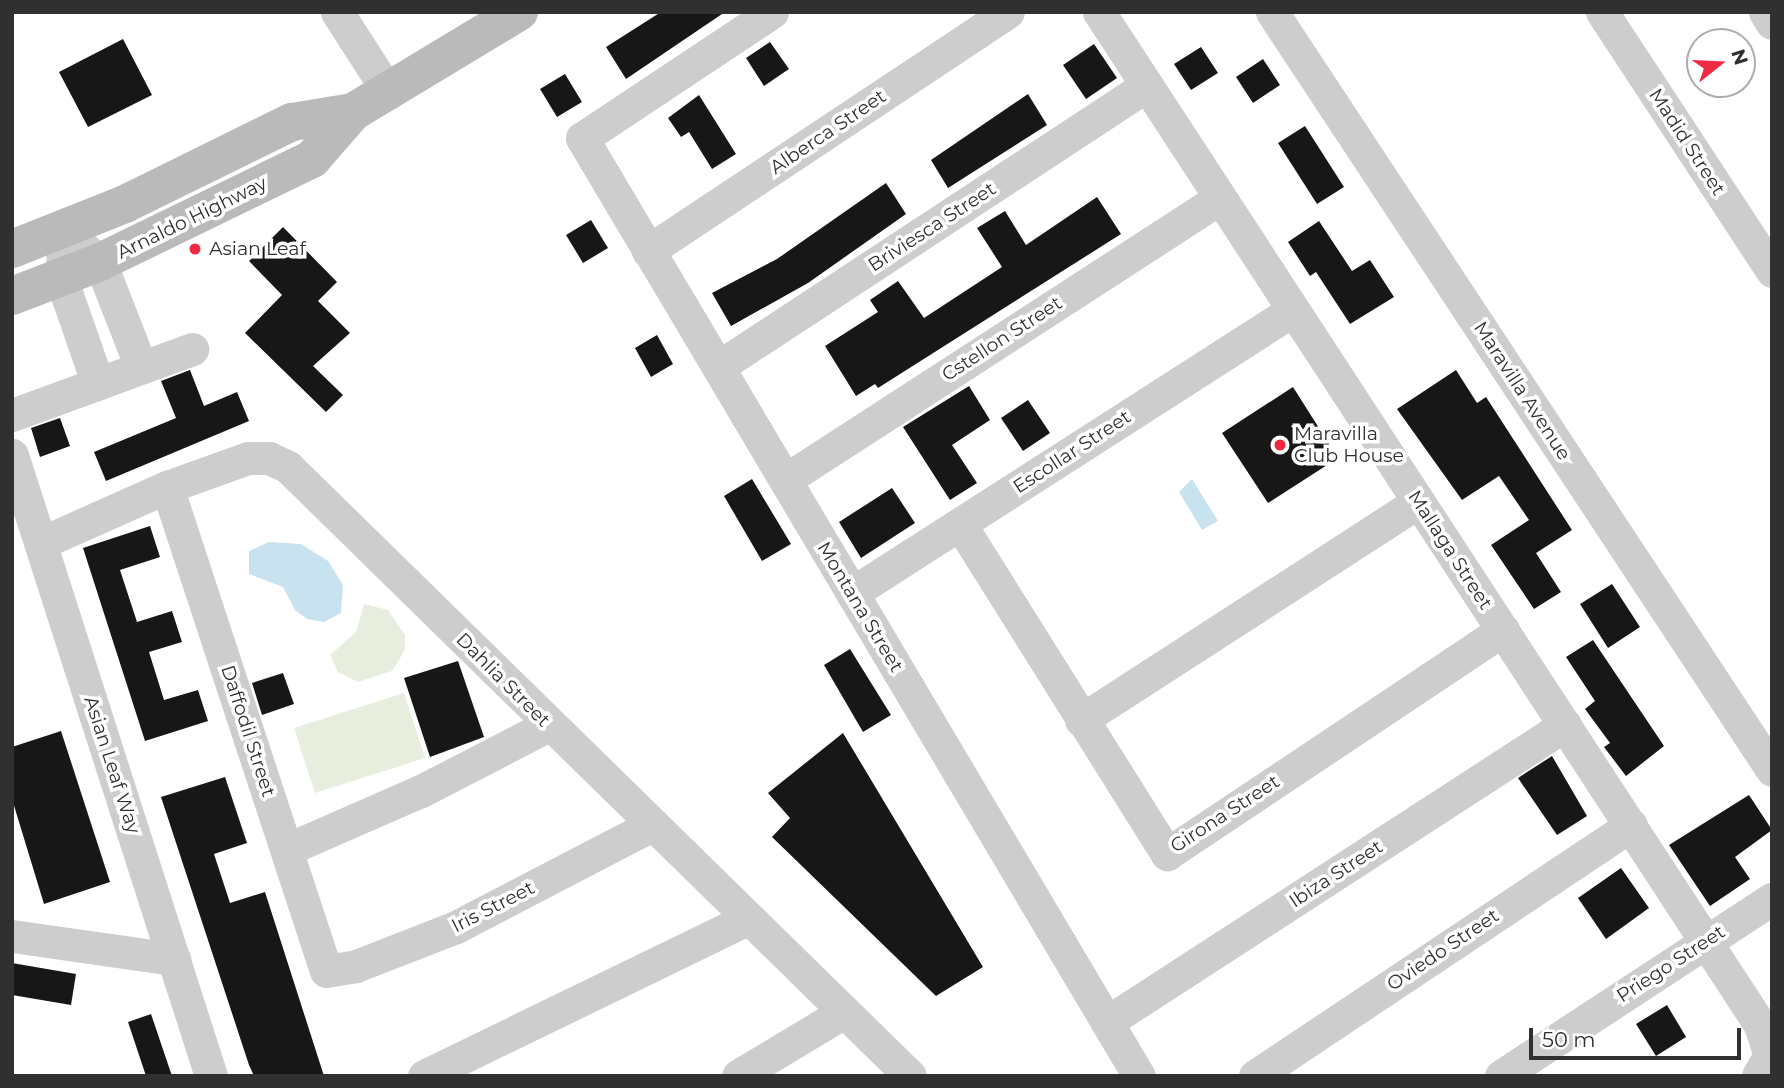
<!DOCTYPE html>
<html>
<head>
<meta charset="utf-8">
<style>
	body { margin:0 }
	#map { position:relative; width:1784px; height:1088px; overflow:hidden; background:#fff; font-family:Montserrat,sans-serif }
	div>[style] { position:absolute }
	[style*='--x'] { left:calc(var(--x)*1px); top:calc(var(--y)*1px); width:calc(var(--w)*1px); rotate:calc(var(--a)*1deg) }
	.green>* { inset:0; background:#e7eedd }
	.water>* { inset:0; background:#c9e2ef }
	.building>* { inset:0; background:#171717 }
	.minor>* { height:33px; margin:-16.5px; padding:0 16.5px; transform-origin:16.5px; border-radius:16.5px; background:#cdcdcd }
	.secondary>* { height:38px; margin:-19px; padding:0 19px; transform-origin:19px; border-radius:19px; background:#bababa }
	.dots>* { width:19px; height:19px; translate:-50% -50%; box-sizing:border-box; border:4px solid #fff; border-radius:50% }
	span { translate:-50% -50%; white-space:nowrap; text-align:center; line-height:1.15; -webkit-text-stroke:7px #fff; paint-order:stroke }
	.street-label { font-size:19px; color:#303030 }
	.poi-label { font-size:19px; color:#303030 }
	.left { translate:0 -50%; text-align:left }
	.frame { position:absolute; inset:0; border:14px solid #303030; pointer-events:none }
	.north { position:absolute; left:1686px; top:28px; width:70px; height:70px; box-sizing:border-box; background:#fff; border:2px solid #acacac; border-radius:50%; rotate:72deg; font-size:19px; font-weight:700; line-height:28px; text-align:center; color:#303030 }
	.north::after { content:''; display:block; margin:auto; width:24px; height:32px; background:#f02942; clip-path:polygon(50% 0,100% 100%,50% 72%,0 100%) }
	.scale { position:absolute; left:1529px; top:1028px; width:212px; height:32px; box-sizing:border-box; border:4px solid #303030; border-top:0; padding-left:9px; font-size:21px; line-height:24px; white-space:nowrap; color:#303030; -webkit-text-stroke:5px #fff; paint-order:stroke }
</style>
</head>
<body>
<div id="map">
	<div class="green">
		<div style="clip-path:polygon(364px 604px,388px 610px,405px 635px,405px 650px,392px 671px,358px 682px,338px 672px,330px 655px,356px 632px)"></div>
		<div style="clip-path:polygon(404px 693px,425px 758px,315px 793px,294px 728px)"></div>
	</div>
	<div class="water">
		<div style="clip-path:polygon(1192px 479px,1218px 521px,1202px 530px,1179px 492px)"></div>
		<div style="clip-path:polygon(269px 542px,301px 544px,328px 561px,343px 585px,341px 613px,324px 622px,307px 619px,295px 610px,283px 587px,249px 574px,249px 551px)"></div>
	</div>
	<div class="building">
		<div style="clip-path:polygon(661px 12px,725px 12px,626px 79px,606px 47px)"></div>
		<div style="clip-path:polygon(123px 39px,152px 95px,88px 127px,59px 72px)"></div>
		<div style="clip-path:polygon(770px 42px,789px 69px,764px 86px,746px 58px)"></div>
		<div style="clip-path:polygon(1094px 44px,1117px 78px,1086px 99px,1063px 65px)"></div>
		<div style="clip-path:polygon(1201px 47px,1218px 73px,1191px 90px,1174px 64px)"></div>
		<div style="clip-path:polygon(1263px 59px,1280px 85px,1253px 103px,1236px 77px)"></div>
		<div style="clip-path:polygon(565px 74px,582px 102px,557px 117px,540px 89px)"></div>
		<div style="clip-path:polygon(1028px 94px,1047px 125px,948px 188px,931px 160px)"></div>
		<div style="clip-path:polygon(699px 95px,736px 154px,712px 169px,689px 132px,681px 137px,668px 118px)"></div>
		<div style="clip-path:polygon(1305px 126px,1344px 187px,1317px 204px,1278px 143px)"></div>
		<div style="clip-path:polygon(886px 183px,906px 214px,808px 283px,731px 326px,712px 293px,777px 259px)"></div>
		<div style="clip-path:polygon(1097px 197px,1121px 234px,878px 388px,875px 384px,856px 396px,825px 346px,878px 312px,870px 300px,898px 281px,924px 318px,1002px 267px,977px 228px,1005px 211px,1026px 245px)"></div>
		<div style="clip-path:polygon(591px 220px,608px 248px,583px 263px,566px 235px)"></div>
		<div style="clip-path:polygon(1319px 221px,1352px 271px,1370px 260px,1394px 297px,1350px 324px,1316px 272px,1310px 276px,1288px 242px)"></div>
		<div style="clip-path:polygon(283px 227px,337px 282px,318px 301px,350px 333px,313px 366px,343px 395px,326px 412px,245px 333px,282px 295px,249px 261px)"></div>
		<div style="clip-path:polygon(657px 335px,673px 364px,651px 377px,635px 348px)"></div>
		<div style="clip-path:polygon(190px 370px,204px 406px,237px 392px,249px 421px,106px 481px,94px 452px,176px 418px,161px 381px)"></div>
		<div style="clip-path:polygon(1456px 370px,1477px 403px,1486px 397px,1572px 530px,1536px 553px,1561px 592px,1534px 609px,1491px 545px,1529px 520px,1499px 476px,1462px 500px,1397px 409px)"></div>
		<div style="clip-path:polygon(969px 386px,990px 420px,952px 445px,977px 483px,950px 500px,903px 427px)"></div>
		<div style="clip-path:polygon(1293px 387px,1338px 458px,1268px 503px,1222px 433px)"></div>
		<div style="clip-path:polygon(1028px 400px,1050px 433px,1023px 451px,1001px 418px)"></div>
		<div style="clip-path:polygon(60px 418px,70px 446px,40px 457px,31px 428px)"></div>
		<div style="clip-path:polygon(752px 479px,791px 544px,762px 561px,724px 496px)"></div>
		<div style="clip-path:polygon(892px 488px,915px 523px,861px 558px,839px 522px)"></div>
		<div style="clip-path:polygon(150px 526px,160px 557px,120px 570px,137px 622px,172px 611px,182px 642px,149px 652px,164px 700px,198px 690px,208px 721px,145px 741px,83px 548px)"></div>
		<div style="clip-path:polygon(1612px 584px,1640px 627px,1608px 648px,1580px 604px)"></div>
		<div style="clip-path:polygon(1593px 640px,1664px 746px,1626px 776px,1604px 747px,1610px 743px,1585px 709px,1595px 701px,1566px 657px)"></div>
		<div style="clip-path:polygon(850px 649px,891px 715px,863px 732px,824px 665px)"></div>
		<div style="clip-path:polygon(458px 661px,484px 737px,430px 757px,404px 678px)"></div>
		<div style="clip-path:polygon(283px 673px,294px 704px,262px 715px,252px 683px)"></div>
		<div style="clip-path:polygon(61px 731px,110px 882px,44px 904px,12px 799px,12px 747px)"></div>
		<div style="clip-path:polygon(843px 733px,983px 967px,936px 996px,772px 837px,790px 818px,768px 793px)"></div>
		<div style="clip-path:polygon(1552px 756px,1587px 816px,1557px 835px,1518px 778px)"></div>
		<div style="clip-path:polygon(225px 777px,247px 843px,214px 854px,230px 903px,265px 892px,324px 1076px,254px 1076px,249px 1065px,161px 797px)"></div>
		<div style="clip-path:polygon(1749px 795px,1772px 830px,1735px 857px,1750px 879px,1710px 906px,1669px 845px)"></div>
		<div style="clip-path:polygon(1621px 868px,1649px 908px,1606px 939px,1578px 898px)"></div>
		<div style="clip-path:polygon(12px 963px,76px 974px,71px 1005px,12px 995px)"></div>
		<div style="clip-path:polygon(1667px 1005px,1686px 1037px,1656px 1056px,1636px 1024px)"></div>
		<div style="clip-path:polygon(151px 1014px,172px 1076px,146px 1076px,128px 1022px)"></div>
	</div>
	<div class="minor">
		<div style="--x:337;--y:12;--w:96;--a:57.3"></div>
		<div style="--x:772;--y:12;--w:228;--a:146.4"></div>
		<div style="--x:582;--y:138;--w:1091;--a:59.3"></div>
		<div style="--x:1099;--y:12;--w:1210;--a:56.87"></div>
		<div style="--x:1760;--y:1025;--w:32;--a:72"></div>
		<div style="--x:1770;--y:1055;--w:24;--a:120"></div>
		<div style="--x:1272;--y:12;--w:908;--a:56.59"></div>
		<div style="--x:1602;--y:12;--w:310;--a:56.7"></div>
		<div style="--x:1765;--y:12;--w:13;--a:58"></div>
		<div style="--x:64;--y:231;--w:48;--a:40.7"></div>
		<div style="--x:100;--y:262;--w:113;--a:68.7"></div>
		<div style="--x:63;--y:250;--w:28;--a:94"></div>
		<div style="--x:61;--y:278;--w:112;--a:70.8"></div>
		<div style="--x:648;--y:251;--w:432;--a:-33.6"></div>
		<div style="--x:718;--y:367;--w:512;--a:-33.29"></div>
		<div style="--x:12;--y:415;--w:192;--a:-20.1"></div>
		<div style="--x:12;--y:455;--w:652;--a:72.23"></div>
		<div style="--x:785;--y:480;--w:518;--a:-32.95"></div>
		<div style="--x:167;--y:487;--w:509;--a:71.81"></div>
		<div style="--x:326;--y:971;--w:30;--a:-9"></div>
		<div style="--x:356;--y:966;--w:107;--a:-21.3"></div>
		<div style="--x:456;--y:927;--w:219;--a:-27.5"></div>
		<div style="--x:960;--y:524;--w:390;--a:57.9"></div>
		<div style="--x:1167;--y:854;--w:404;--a:-33.7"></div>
		<div style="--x:41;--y:543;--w:138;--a:-24"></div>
		<div style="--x:167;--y:487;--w:86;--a:-19.7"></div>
		<div style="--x:248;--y:458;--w:21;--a:0"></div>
		<div style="--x:269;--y:458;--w:21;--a:25"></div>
		<div style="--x:288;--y:467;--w:870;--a:44.39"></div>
		<div style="--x:852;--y:593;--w:524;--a:-32.69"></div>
		<div style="--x:1081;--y:720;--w:401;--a:-32.9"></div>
		<div style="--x:288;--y:849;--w:145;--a:-23.6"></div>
		<div style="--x:421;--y:791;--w:144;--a:-27.3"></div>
		<div style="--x:12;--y:936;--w:164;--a:8.1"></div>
		<div style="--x:1107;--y:1022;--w:546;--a:-32.96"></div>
		<div style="--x:424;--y:1076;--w:360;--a:-25.9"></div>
		<div style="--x:738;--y:1076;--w:124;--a:-31.1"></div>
		<div style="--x:1255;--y:1076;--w:452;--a:-33.7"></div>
		<div style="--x:1501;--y:1076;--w:324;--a:-33.2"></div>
	</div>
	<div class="secondary">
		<div style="--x:12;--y:249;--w:122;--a:-21.7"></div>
		<div style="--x:125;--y:204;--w:186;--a:-26.2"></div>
		<div style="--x:292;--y:122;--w:62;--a:-9.3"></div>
		<div style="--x:353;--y:112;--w:194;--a:-31.1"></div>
		<div style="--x:12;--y:296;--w:94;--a:-21.1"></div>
		<div style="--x:100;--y:262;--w:236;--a:-25.9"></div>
		<div style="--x:312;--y:159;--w:62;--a:-48.9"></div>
	</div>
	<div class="dots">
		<div style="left:195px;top:249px;background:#f02942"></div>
		<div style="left:1280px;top:445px;background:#f02942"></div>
	</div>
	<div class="street-label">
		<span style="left:828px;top:132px;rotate:-34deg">Alberca Street</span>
		<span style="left:1687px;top:142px;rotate:57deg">Madid Street</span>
		<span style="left:192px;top:218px;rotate:-26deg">Arnaldo Highway</span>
		<span style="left:932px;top:227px;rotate:-33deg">Briviesca Street</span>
		<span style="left:1002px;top:339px;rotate:-33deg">Cstellon Street</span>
		<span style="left:1522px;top:391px;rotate:57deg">Maravilla Avenue</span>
		<span style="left:1072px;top:452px;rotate:-33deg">Escollar Street</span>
		<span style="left:1450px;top:550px;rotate:57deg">Mallaga Street</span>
		<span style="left:860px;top:607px;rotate:59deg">Montana Street</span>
		<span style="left:503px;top:680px;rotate:45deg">Dahlia Street</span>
		<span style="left:248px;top:731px;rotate:72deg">Daffodil Street</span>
		<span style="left:112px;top:765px;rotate:72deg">Asian Leaf Way</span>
		<span style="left:1225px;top:814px;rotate:-33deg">Girona Street</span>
		<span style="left:1336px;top:874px;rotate:-33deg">Ibiza Street</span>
		<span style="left:493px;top:907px;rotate:-27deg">Iris Street</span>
		<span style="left:1443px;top:950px;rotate:-34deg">Oviedo Street</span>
		<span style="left:1671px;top:964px;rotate:-33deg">Priego Street</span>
	</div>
	<div class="poi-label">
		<span class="left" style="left:209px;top:249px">Asian Leaf</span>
		<span class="left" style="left:1294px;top:445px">Maravilla<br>Club House</span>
	</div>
	<div class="frame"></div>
	<div class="north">N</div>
	<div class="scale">50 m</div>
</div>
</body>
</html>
